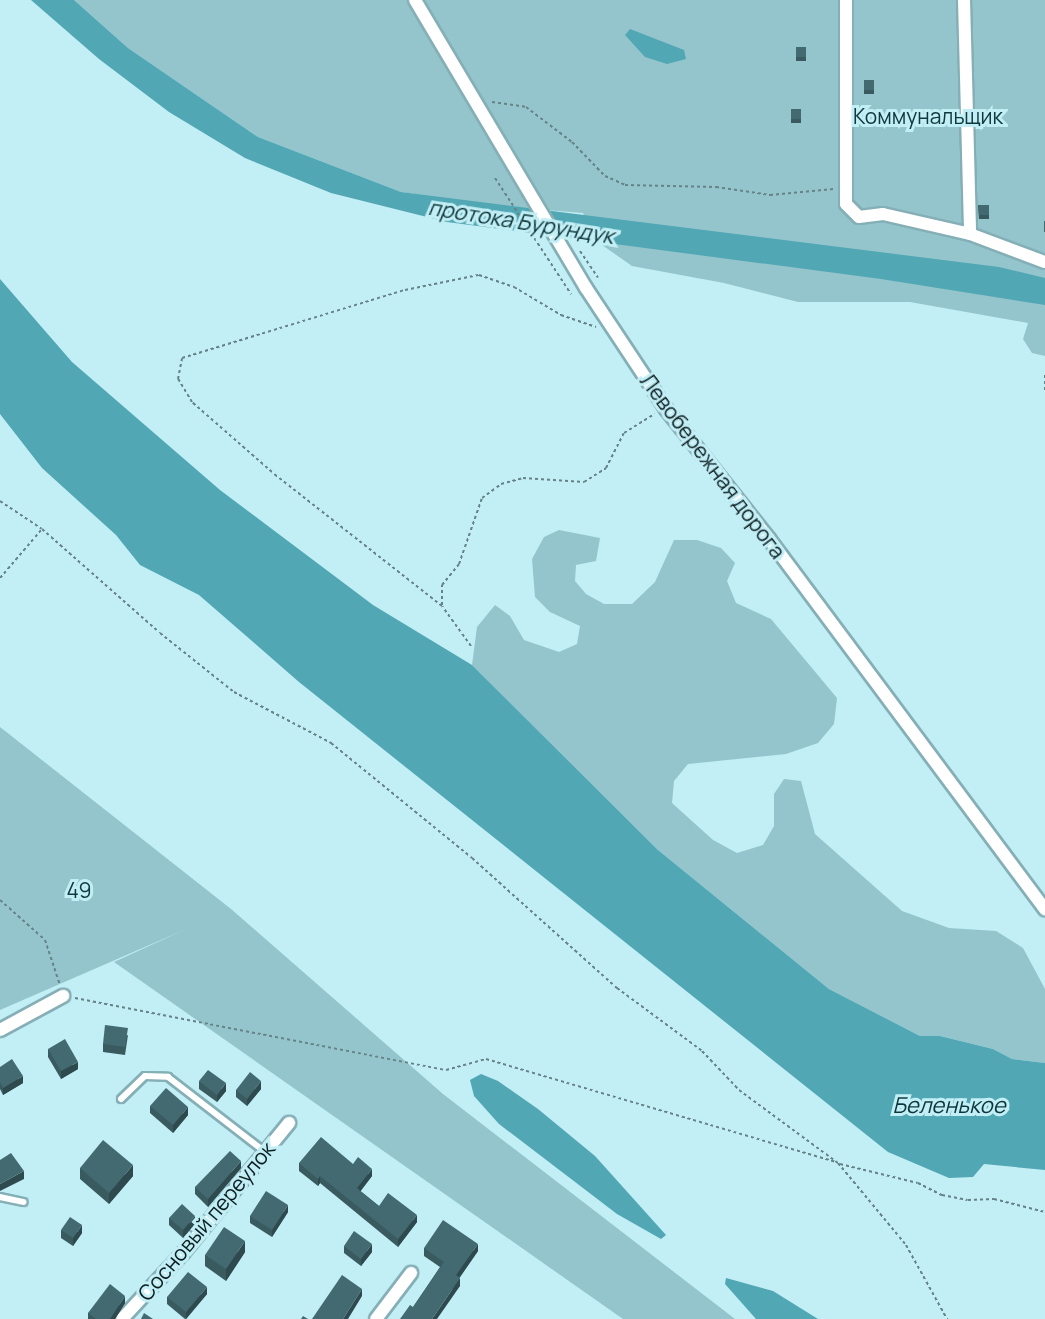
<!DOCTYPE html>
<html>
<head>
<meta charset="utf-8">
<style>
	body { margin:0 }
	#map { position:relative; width:1045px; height:1319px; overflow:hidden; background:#c2eef5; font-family:Manrope,sans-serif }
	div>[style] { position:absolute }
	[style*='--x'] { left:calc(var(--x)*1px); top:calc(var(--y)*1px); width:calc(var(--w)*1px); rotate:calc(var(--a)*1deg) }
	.green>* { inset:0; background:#94c5cc }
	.water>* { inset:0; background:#51a7b4 }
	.path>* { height:2px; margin-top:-1px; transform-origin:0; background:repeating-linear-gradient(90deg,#658387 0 3px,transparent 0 6px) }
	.roads { filter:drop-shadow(2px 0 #85afb6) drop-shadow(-2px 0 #85afb6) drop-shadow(0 2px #85afb6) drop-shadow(0 -2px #85afb6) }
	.lane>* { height:6px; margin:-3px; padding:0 3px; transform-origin:3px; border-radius:3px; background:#fff }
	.street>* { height:12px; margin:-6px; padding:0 6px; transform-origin:6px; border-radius:6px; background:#fff }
	.wall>* { inset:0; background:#395b60 }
	.shaded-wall>* { inset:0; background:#2e4a4e }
	.building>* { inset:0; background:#426a70 }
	span { translate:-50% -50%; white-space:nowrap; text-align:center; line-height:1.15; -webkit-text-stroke:6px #c2eef5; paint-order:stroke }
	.park-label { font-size:21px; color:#0f393e }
	.street-label { font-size:21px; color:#0c1d1f }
	.water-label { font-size:22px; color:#0b363b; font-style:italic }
</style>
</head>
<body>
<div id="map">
	<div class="green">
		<div style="clip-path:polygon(74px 0,1045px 0,1045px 356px,1032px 353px,1023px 339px,1028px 323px,910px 302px,798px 302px,724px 283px,632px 266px,595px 240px,583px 213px,496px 206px,401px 192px,258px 137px,128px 48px)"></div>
		<div style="clip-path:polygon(559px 530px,600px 538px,596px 561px,576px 565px,575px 581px,586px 594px,604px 604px,632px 604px,655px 582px,674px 540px,697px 540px,721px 548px,735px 563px,727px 581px,736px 603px,771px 619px,837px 698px,834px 724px,818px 743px,786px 754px,688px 764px,674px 781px,672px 803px,713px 840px,737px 853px,763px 845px,774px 826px,774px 794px,784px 779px,801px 781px,815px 834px,902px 911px,949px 928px,996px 931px,1023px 948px,1045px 989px,1045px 1063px,1012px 1059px,993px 1049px,940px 1036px,920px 1036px,829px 989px,658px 850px,472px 665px,477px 627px,495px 605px,510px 616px,524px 640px,559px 652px,577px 644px,580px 626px,550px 612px,535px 597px,532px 559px,544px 537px)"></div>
		<div style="clip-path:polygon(0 727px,231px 909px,443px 1094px,735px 1319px,623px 1319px,114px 962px,184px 930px,0 1010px)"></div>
	</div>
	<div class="water">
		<div style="clip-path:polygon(31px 0,74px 0,128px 48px,258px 137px,401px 192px,999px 267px,1045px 278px,1045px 305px,881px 279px,447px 222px,331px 193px,245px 158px,169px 112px,99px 59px)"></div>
		<div style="clip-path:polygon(630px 29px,684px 50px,686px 59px,667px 64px,645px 57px,625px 35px)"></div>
		<div style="clip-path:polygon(0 279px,72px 362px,220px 490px,373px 605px,472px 665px,658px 850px,829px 989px,920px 1036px,940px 1036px,993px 1049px,1012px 1059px,1045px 1063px,1045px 1170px,984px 1164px,973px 1177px,949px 1178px,888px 1152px,299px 682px,199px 595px,140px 565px,116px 535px,42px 468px,0 414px)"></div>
		<div style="clip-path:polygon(481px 1074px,498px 1081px,538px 1109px,595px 1156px,666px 1235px,661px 1239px,617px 1214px,499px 1124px,474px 1096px,470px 1080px)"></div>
		<div style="clip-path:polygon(726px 1278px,773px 1291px,818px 1319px,756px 1319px,725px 1284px)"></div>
	</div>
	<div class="path">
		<div style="--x:492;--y:102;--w:34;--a:8"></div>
		<div style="--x:526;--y:107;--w:58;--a:37.3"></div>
		<div style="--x:572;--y:142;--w:47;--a:45.9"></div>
		<div style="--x:605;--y:176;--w:22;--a:24"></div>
		<div style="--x:625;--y:185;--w:91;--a:1.3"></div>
		<div style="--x:716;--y:187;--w:55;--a:8.4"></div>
		<div style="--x:770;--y:195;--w:64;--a:-5.4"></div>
		<div style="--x:495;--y:178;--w:139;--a:56.8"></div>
		<div style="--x:580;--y:251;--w:32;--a:56"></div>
		<div style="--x:1045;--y:375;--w:18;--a:90"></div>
		<div style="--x:0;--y:501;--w:50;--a:33.7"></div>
		<div style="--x:42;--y:529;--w:157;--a:41.4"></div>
		<div style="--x:160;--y:633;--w:95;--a:38.6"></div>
		<div style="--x:234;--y:692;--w:110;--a:27.7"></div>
		<div style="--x:331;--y:743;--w:182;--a:39.2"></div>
		<div style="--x:472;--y:858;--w:195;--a:41.9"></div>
		<div style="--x:617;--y:988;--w:106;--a:36.5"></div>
		<div style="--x:702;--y:1051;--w:54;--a:46.5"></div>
		<div style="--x:739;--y:1090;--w:123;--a:36.4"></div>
		<div style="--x:838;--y:1163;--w:107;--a:50.3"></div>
		<div style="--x:906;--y:1245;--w:85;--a:61"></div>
		<div style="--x:0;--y:578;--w:65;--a:-49.4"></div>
		<div style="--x:442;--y:605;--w:20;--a:-90"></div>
		<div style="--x:442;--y:585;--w:27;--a:-51"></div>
		<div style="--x:459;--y:564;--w:70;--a:-70.8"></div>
		<div style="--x:482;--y:498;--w:24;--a:-36"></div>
		<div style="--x:501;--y:484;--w:23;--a:-15"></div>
		<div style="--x:523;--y:478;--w:61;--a:3.8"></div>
		<div style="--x:584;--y:482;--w:26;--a:-32"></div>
		<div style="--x:606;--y:468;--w:39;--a:-63"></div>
		<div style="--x:624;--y:433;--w:36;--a:-32"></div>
		<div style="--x:471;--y:646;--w:49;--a:-125.9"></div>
		<div style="--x:442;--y:606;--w:216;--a:-141.8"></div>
		<div style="--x:272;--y:472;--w:106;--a:-138.8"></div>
		<div style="--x:192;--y:402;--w:27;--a:-121"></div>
		<div style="--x:178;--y:379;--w:21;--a:-79"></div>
		<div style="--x:182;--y:358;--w:233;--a:-17"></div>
		<div style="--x:405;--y:290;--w:76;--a:-11.5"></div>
		<div style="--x:479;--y:275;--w:37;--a:19"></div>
		<div style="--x:514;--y:287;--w:55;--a:30.8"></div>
		<div style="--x:561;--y:315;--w:37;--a:19"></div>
		<div style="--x:0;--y:900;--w:60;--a:41.6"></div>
		<div style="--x:45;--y:940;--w:47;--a:71.6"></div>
		<div style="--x:75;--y:998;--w:378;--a:11"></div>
		<div style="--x:446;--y:1070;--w:41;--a:-15.4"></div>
		<div style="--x:486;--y:1059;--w:364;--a:16.4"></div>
		<div style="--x:840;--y:1164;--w:80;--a:13.7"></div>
		<div style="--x:918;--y:1183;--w:27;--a:27"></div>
		<div style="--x:942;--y:1195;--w:26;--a:11"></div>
		<div style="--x:968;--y:1200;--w:26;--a:-2"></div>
		<div style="--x:994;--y:1199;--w:53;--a:14.3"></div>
	</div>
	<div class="roads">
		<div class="lane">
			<div style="--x:121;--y:1099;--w:33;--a:-44"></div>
			<div style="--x:145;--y:1076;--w:23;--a:2"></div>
			<div style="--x:168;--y:1077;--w:123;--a:37.7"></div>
			<div style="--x:0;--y:1197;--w:24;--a:12"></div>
		</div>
		<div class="street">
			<div style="--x:415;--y:0;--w:335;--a:59.3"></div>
			<div style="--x:586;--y:288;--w:145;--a:56.5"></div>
			<div style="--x:666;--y:409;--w:166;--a:51.6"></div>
			<div style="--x:769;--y:539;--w:462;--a:53.3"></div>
			<div style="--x:846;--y:0;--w:204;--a:90"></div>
			<div style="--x:846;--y:204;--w:18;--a:45"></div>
			<div style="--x:859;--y:217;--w:24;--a:-7"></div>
			<div style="--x:883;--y:214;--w:89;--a:12.9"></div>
			<div style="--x:970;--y:234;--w:80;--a:20.5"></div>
			<div style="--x:964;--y:0;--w:234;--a:88.5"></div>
			<div style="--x:0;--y:1030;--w:72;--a:-28.4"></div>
			<div style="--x:122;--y:1319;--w:90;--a:-47.3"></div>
			<div style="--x:183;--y:1253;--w:168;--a:-50.8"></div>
			<div style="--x:376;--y:1319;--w:58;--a:-52.7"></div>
		</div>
	</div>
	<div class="wall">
		<div style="clip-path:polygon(796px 47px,806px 47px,806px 61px,796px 61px)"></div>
		<div style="clip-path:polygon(864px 80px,874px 80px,874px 94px,864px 94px)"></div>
		<div style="clip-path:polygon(791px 109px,801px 109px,801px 123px,791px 123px)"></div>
		<div style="clip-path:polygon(978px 205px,989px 205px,989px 219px,979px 219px)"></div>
		<div style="clip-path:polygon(128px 1035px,125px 1055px,103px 1052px,103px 1044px)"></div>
		<div style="clip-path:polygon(48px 1049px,78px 1069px,61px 1079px,48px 1057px)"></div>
		<div style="clip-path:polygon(0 1067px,23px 1083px,3px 1095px,0 1089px)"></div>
		<div style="clip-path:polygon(199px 1081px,226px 1091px,217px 1102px,199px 1089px)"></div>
		<div style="clip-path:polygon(261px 1089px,247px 1106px,236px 1097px,236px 1090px)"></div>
		<div style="clip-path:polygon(150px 1106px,188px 1115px,173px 1133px,150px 1113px)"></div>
		<div style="clip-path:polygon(299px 1163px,353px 1164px,372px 1176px,360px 1191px,379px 1206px,417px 1222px,398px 1247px,320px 1183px,318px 1186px,299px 1171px)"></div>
		<div style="clip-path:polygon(80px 1168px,133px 1176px,109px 1204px,80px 1179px)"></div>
		<div style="clip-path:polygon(241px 1168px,208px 1207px,195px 1194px,195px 1187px)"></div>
		<div style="clip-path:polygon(288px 1212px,272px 1237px,250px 1223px,250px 1216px)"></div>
		<div style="clip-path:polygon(169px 1218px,195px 1224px,183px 1238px,169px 1225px)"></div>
		<div style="clip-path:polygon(61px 1230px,82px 1233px,73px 1246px,61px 1238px)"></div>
		<div style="clip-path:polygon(344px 1246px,372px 1252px,361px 1266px,344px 1253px)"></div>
		<div style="clip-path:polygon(424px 1248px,478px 1251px,459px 1278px,460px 1286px,413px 1307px,440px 1267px,424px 1256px)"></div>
		<div style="clip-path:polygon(245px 1252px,226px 1281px,205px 1266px,205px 1255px)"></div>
		<div style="clip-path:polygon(207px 1294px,186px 1319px,185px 1319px,167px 1304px,167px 1297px)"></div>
		<div style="clip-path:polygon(125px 1303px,115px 1319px,88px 1319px,88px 1313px)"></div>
	</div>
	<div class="shaded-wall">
		<div style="clip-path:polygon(78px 1062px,78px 1069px,61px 1079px,61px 1071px)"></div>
		<div style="clip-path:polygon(23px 1076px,23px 1083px,3px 1095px,3px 1088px)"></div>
		<div style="clip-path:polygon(261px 1081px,261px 1089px,247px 1106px,247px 1099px)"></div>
		<div style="clip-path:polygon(226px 1083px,226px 1091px,217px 1102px,217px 1095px)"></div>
		<div style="clip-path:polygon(188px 1107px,188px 1115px,173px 1133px,173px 1125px)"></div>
		<div style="clip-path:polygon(241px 1161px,241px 1168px,208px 1207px,208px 1199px)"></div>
		<div style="clip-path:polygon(133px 1165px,133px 1176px,109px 1204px,109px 1193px)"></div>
		<div style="clip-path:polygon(372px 1169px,372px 1176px,357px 1196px,357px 1188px)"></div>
		<div style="clip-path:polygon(24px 1171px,24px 1179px,0 1191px,0 1184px)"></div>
		<div style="clip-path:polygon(320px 1176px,320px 1183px,318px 1186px,318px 1179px)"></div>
		<div style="clip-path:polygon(288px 1205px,288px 1212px,272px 1237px,272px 1230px)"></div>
		<div style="clip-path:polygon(417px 1215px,417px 1222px,398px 1247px,398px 1239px)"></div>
		<div style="clip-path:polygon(195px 1216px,195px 1224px,183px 1238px,183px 1230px)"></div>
		<div style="clip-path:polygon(82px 1225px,82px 1233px,73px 1246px,73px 1238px)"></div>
		<div style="clip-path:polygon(245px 1241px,245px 1252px,226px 1281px,226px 1269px)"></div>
		<div style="clip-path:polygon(372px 1244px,372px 1252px,361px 1266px,361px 1259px)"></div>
		<div style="clip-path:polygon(478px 1244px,478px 1251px,456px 1283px,456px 1275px)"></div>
		<div style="clip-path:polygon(460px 1278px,460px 1286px,437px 1319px,432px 1319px)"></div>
		<div style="clip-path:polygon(207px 1287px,207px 1294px,186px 1319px,186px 1312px)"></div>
		<div style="clip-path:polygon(362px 1289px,362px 1296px,348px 1319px,343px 1319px)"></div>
		<div style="clip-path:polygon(125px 1296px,125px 1303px,115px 1319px,110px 1319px)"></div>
	</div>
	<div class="building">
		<div style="clip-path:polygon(796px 47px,806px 47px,806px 57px,796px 57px)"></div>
		<div style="clip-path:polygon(864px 80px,874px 80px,874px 90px,864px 90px)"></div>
		<div style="clip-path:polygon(791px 109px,801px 109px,801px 119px,791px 119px)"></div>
		<div style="clip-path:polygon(978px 205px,989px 205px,989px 215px,979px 215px)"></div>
		<div style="clip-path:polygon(1044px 221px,1045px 221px,1045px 232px,1044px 232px)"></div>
		<div style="clip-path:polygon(105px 1025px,128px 1028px,125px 1047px,103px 1044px)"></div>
		<div style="clip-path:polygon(65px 1039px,78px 1062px,61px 1071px,48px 1049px)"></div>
		<div style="clip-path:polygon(12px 1059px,23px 1076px,3px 1088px,0 1082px,0 1067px)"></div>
		<div style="clip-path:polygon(208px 1070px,226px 1083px,217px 1095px,199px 1081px)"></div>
		<div style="clip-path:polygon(250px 1072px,261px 1081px,247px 1099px,236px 1090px)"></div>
		<div style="clip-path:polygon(166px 1088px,188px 1107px,173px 1125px,150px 1106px)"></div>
		<div style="clip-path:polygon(321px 1137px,353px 1164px,358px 1157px,372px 1169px,357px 1188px,379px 1206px,388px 1193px,417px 1215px,398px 1239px,320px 1176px,318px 1179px,299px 1163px)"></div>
		<div style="clip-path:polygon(103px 1140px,133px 1165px,109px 1193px,80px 1168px)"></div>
		<div style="clip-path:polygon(230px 1151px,241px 1161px,208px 1199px,195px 1187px)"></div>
		<div style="clip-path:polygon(11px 1153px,24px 1171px,0 1184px,0 1160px)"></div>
		<div style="clip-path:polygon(266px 1191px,288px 1205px,272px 1230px,250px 1216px)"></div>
		<div style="clip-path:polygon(182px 1204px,195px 1216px,183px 1230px,169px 1218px)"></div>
		<div style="clip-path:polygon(70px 1217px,82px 1225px,73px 1238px,61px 1230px)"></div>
		<div style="clip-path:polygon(443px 1220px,478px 1244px,456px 1275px,460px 1278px,432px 1319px,400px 1319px,410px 1305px,413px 1307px,444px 1262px,424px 1248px)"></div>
		<div style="clip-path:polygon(224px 1227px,245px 1241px,226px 1269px,205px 1255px)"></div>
		<div style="clip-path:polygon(354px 1231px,372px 1244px,361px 1259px,344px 1246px)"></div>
		<div style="clip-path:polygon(188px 1272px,207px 1287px,186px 1312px,167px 1297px)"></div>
		<div style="clip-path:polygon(342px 1275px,362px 1289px,343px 1319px,312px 1319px)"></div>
		<div style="clip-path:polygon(110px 1284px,125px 1296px,110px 1319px,96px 1319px,88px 1313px)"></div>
		<div style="clip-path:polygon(144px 1313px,153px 1319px,141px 1319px)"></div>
		<div style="clip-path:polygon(303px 1316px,308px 1319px,301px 1319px)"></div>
	</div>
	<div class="park-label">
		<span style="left:928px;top:116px">Коммунальщик</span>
		<span style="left:79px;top:890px">49</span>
	</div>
	<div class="street-label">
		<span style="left:713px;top:466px;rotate:53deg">Левобережная дорога</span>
		<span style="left:206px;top:1221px;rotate:-50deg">Сосновый переулок</span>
	</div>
	<div class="water-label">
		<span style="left:521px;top:222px;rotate:9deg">протока Бурундук</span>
		<span style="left:949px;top:1106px">Беленькое</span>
	</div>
</div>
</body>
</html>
